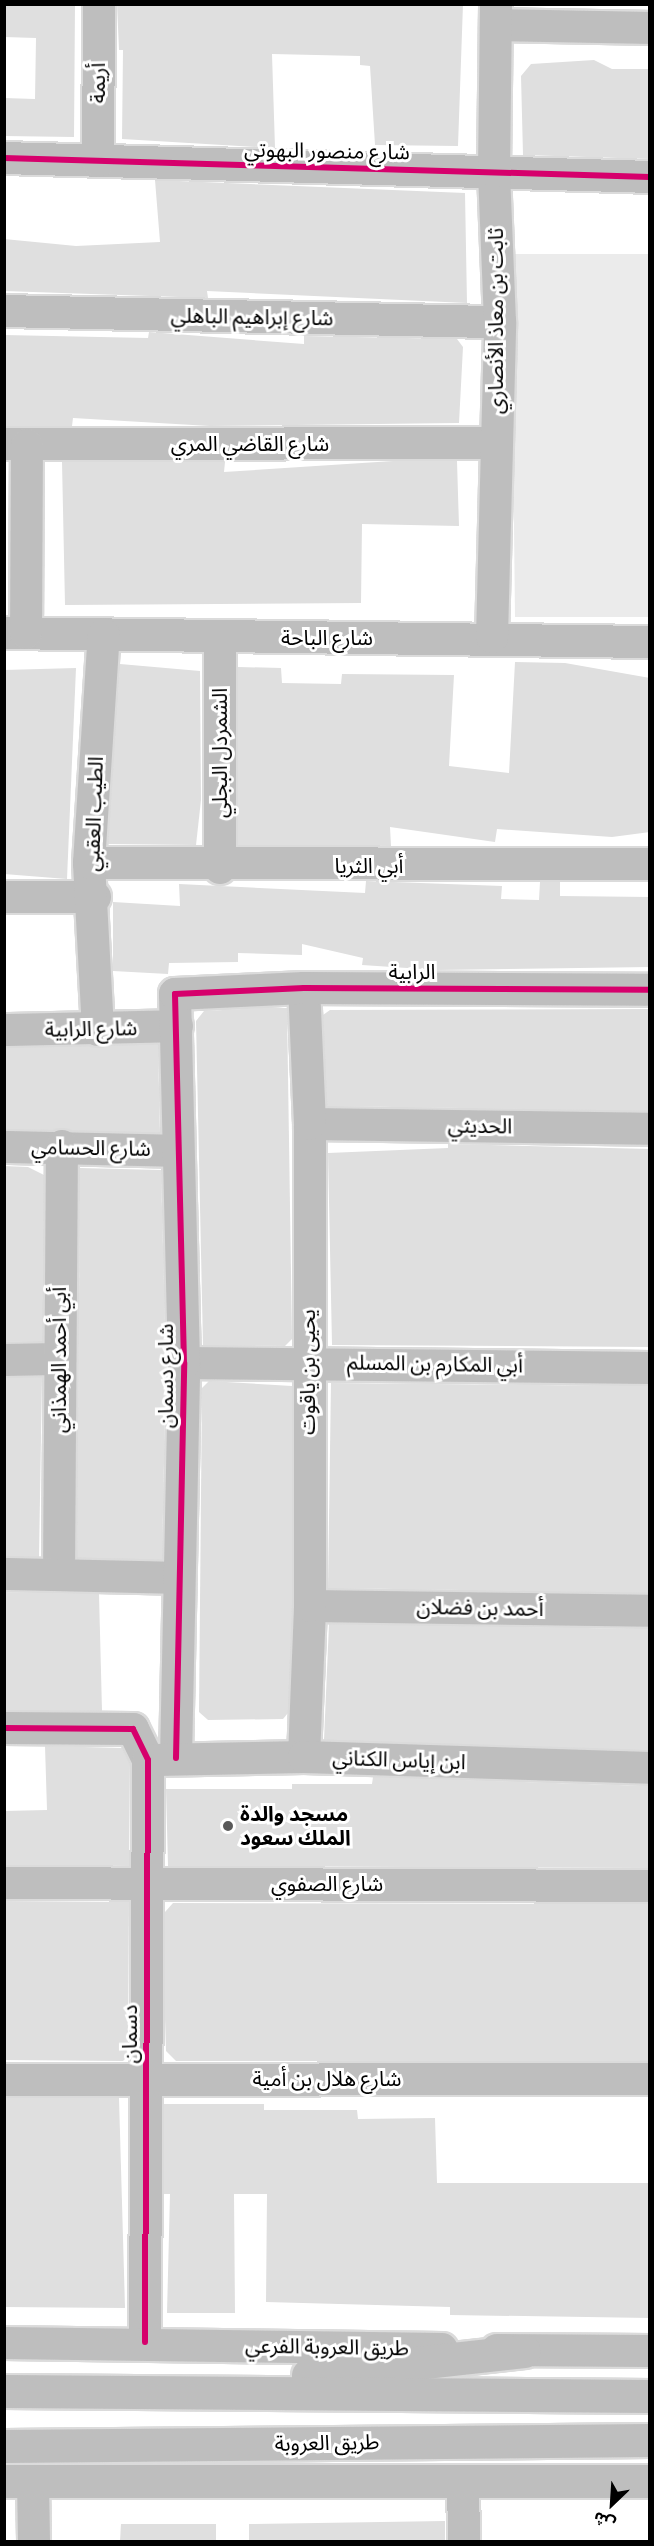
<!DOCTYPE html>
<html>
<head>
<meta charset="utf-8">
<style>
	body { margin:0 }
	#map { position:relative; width:654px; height:2546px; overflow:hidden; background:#fff; font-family:Signika,"Noto Sans Arabic",sans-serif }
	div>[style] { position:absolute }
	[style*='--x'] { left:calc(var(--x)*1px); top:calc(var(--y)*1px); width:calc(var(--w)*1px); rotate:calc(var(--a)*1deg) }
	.green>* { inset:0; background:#ebebeb }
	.building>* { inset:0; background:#dfdfdf }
	.roads { filter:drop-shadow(2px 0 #dbdbdb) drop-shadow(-2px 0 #dbdbdb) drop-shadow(0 2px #dbdbdb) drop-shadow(0 -2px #dbdbdb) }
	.minor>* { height:32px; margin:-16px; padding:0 16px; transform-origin:16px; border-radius:16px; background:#bebebe }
	.major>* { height:33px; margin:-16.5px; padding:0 16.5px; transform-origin:16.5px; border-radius:16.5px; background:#bebebe }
	.cycleway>* { height:6px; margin:-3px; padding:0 3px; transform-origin:3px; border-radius:3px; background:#d6006c }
	.dots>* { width:16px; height:16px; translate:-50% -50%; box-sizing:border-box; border:3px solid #fff; border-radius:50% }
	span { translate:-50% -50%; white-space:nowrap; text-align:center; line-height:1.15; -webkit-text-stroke:6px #fff; paint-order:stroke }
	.street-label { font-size:21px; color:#000 }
	.poi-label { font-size:21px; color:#000; font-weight:700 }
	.left { translate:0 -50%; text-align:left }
	.frame { position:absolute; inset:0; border:6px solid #000; pointer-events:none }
	.north { position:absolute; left:582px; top:2474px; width:60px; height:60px; -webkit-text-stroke:4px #fff; paint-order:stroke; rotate:205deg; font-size:16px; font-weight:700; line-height:24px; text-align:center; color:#000 }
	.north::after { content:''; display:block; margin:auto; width:21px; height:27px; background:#000; clip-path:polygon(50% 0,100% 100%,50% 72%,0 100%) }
</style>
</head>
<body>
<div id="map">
	<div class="green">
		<div style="clip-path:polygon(511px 254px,649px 254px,649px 617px,515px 617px)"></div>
	</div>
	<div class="building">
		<div style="clip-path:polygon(4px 4px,75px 4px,74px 137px,4px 136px,4px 98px,35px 99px,36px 38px,4px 37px)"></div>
		<div style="clip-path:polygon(117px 4px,463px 4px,458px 146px,375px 145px,370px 66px,360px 65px,360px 56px,272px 54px,275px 148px,122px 139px,123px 50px,119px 50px)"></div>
		<div style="clip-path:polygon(594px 60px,612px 69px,650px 69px,650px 159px,523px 155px,521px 76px,531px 64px)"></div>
		<div style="clip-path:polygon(155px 180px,465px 193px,467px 303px,207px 291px,208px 298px,4px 291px,4px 239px,76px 246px,160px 242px)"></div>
		<div style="clip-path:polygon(149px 332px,304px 344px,304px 336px,457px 339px,463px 347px,459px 423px,210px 426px,73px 418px,72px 426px,4px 426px,4px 335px,148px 338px)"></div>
		<div style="clip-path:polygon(393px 461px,457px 461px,459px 526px,362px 524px,361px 603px,65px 605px,62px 462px,225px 462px,224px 472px)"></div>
		<div style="clip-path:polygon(515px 662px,565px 663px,650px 678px,650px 832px,612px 837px,497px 829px,495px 842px,390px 827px,391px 846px,238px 845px,238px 667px,281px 668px,282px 683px,341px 684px,342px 674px,454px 675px,449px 766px,509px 773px)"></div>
		<div style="clip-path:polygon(120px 664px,200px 671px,201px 800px,196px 845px,108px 844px)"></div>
		<div style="clip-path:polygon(76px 668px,67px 879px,4px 874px,4px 670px)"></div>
		<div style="clip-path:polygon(366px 881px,502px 886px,501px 899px,539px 900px,540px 882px,560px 882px,560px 896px,650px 897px,650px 967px,437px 970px,362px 965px,363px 958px,302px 944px,302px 955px,238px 953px,238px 962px,169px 963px,168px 974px,113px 971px,113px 902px,180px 906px,179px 884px,365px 893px)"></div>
		<div style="clip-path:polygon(261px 1008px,287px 1008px,292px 1339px,285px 1346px,203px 1345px,196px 1021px,204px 1011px)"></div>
		<div style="clip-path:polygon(650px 1009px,650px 1111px,327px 1106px,323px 1015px,330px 1010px)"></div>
		<div style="clip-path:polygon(158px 1044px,160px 1133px,4px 1129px,4px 1048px)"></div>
		<div style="clip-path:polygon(448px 1144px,650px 1149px,650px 1347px,332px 1345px,328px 1153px,448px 1148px)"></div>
		<div style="clip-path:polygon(4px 1166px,28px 1167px,44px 1175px,43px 1341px,4px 1342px)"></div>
		<div style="clip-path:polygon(80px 1168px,161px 1170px,166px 1363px,162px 1560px,77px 1558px)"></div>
		<div style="clip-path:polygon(42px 1377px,39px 1557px,4px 1556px,4px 1378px)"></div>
		<div style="clip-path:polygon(209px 1381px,292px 1386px,292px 1608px,288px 1713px,283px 1719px,208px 1720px,199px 1712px,202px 1388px)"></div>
		<div style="clip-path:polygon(331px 1383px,650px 1386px,650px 1593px,328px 1588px)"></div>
		<div style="clip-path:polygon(4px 1592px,99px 1594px,102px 1711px,4px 1710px)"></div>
		<div style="clip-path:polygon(329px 1624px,650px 1629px,650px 1750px,324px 1740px)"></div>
		<div style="clip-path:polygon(45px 1746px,122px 1748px,130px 1764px,129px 1866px,4px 1865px,4px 1811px,47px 1810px)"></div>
		<div style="clip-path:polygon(373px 1777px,650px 1786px,650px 1868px,168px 1866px,166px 1789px,292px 1789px,292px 1784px,372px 1784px)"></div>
		<div style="clip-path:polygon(4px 1901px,129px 1902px,128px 2056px,123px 2061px,4px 2060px)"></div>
		<div style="clip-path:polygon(173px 1903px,650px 1904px,650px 2061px,176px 2061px,166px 2051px,165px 2018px,165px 1912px)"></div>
		<div style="clip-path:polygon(4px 2098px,119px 2098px,125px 2308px,4px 2307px)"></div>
		<div style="clip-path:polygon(164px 2104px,264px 2104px,264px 2110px,357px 2110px,358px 2119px,435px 2118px,437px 2183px,650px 2183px,650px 2318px,450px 2315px,450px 2307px,266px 2302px,267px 2194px,234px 2194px,235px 2313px,167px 2313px,170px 2194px,164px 2194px)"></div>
		<div style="clip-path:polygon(445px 2521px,445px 2541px,249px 2541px,249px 2524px)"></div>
		<div style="clip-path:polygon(121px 2524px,216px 2524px,216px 2541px,120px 2541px)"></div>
	</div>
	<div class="roads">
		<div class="minor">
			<div style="--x:496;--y:25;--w:154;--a:1.1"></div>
			<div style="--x:4;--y:158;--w:646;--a:1.68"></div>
			<div style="--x:98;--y:161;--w:157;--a:-89.6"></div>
			<div style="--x:4;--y:311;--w:496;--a:1.3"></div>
			<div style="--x:4;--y:444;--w:492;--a:-0.1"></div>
			<div style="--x:4;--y:633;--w:646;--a:0.8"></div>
			<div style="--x:26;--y:633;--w:188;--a:-89.7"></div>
			<div style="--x:492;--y:637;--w:315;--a:-88.5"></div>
			<div style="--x:500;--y:322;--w:151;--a:-92.3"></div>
			<div style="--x:494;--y:171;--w:167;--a:-89.3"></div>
			<div style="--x:89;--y:863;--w:561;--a:0.1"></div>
			<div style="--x:220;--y:868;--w:230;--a:-90"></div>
			<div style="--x:4;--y:897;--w:91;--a:0"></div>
			<div style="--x:4;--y:1030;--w:173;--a:-1.3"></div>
			<div style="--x:98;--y:1030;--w:167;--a:-93.1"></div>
			<div style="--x:89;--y:863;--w:229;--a:-86.3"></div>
			<div style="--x:310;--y:1124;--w:340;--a:0.8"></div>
			<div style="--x:4;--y:1147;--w:174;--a:1.3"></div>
			<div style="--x:4;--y:1360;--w:53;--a:-1.1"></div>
			<div style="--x:184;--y:1363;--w:466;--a:0.6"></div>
			<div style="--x:59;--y:1573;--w:427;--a:-89.6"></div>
			<div style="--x:4;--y:1574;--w:173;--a:1.3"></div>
			<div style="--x:310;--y:1606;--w:340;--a:0.8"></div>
			<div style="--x:4;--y:1728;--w:129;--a:0.4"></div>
			<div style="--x:133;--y:1729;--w:34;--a:64"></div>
			<div style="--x:148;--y:1760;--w:582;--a:90.3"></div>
			<div style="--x:304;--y:1757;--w:151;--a:-87.7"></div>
			<div style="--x:310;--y:1606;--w:482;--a:-90"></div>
			<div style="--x:310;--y:1124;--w:136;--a:-92.5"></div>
			<div style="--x:176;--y:1758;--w:395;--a:-88.8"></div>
			<div style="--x:184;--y:1363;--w:369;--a:-91.4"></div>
			<div style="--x:175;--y:994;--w:129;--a:-2.7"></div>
			<div style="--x:304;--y:988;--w:346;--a:0.3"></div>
			<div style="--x:156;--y:1760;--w:148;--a:-1.2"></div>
			<div style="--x:304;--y:1757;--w:346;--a:1.8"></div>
			<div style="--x:4;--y:1883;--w:646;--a:0.27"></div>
			<div style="--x:4;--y:2080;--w:646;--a:-0.09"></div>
			<div style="--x:4;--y:2343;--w:438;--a:0.8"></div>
			<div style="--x:497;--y:2350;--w:153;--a:0.4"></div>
			<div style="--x:33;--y:2482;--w:60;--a:89"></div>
			<div style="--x:463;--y:2482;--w:60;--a:89"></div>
		</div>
		<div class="major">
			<div style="--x:308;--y:2375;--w:217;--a:-6.3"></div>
			<div style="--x:4;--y:2391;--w:646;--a:0.44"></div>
			<div style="--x:4;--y:2446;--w:646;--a:-0.53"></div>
			<div style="--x:4;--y:2481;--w:646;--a:0"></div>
		</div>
	</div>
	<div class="cycleway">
		<div style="--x:4;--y:158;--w:646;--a:1.68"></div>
		<div style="--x:4;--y:1728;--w:129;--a:0.4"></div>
		<div style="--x:133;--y:1729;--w:34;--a:64"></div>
		<div style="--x:148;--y:1760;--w:582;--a:90.3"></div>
		<div style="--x:176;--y:1758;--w:395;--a:-88.8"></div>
		<div style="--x:184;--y:1363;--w:369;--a:-91.4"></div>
		<div style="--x:175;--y:994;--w:129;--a:-2.7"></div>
		<div style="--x:304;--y:988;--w:346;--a:0.3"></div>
	</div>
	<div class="dots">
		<div style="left:228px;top:1826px;background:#595959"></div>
	</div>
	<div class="street-label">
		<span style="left:98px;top:83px;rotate:-90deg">أريمة</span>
		<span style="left:327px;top:151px;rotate:1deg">شارع منصور البهوتي</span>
		<span style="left:252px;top:317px;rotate:1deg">شارع إبراهيم الباهلي</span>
		<span style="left:496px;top:321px;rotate:-90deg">ثابت بن معاذ الأنصاري</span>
		<span style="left:250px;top:444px">شارع القاضي المري</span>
		<span style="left:327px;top:638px">شارع الباحة</span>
		<span style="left:220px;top:753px;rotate:-90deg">الشمردل البجلي</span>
		<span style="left:94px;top:814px;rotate:-88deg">الطيب العقبي</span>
		<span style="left:369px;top:866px">أبي الثريا</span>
		<span style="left:412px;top:972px">الرابية</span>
		<span style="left:91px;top:1029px;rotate:-1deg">شارع الرابية</span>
		<span style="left:480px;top:1126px;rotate:1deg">الحديثي</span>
		<span style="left:91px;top:1148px;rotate:1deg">شارع الحسامي</span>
		<span style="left:59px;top:1360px;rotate:-90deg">أبي أحمد الهمذاني</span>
		<span style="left:435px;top:1364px;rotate:1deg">أبي المكارم بن المسلم</span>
		<span style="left:308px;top:1372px;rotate:-90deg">يحيى بن ياقوت</span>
		<span style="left:166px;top:1376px;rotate:-90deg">شارع دسمان</span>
		<span style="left:480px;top:1608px;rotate:1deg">أحمد بن فضلان</span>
		<span style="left:399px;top:1760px;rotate:2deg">ابن إياس الكناني</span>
		<span style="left:327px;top:1884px">شارع الصفوي</span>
		<span style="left:130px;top:2034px;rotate:-90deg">دسمان</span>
		<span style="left:327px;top:2079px">شارع هلال بن أمية</span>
		<span style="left:327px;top:2347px;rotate:1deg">طريق العروبة الفرعي</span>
		<span style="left:327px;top:2443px;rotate:-1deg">طريق العروبة</span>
	</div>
	<div class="poi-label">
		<span class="left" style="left:240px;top:1826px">مسجد والدة<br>الملك سعود</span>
	</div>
	<div class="frame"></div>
	<div class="north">ش</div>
</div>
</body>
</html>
